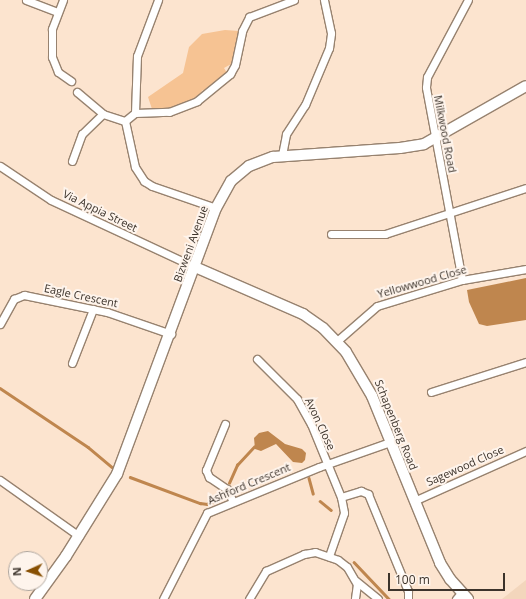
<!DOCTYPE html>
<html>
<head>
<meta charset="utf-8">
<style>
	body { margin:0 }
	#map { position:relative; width:526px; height:599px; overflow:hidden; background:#fce4cf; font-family:"Open Sans",sans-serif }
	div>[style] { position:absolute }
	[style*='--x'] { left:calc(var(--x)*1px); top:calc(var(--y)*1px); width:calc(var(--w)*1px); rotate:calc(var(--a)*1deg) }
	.built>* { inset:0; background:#f3d6bc }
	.green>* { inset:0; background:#f6c393 }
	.water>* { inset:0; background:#bf864e }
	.stream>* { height:2.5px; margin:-1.25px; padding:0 1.25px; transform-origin:1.25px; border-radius:1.25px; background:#bf864e }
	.roads { filter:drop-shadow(1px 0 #97826f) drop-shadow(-1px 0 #97826f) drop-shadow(0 1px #97826f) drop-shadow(0 -1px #97826f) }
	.street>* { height:7px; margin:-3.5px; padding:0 3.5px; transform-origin:3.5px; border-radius:3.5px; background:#fff }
	.secondary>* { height:10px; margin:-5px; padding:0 5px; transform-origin:5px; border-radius:5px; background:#fff }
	span { translate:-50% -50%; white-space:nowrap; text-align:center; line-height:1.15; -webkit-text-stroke:4px #fef4ec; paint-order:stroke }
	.street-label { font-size:11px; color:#3c332b }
	.north { position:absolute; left:8px; top:551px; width:40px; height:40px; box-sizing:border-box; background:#fef4ec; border:1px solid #b0a79f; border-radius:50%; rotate:267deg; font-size:11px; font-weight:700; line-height:16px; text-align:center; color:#3c332b }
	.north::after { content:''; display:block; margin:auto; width:14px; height:18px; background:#885003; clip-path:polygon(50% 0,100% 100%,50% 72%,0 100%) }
	.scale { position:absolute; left:388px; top:573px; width:117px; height:18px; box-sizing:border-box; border:2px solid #3c332b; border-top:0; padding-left:5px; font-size:12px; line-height:14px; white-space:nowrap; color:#3c332b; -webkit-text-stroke:3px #fef4ec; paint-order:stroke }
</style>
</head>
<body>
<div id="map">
	<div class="built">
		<div style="clip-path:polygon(526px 580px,526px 599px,502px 599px)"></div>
	</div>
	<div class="green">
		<div style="clip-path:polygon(225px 30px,239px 31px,233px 63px,224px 68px,227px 73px,204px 92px,202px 90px,201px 96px,177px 109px,152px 109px,148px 97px,183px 73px,189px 47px,202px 34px)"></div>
	</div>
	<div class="water">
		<div style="clip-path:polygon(526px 278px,526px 320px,487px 326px,479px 324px,469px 302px,467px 290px)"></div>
		<div style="clip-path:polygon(268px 431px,285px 444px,302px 449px,306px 453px,305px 460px,302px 463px,293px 462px,276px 444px,261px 451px,255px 449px,254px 438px,259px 433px)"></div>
	</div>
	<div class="stream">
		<div style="--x:0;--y:388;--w:106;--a:33.8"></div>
		<div style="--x:88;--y:447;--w:31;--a:40"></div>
		<div style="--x:130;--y:477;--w:75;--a:20.4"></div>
		<div style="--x:200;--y:503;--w:7;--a:8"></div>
		<div style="--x:207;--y:504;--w:20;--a:-24"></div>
		<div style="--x:309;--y:478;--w:16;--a:75"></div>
		<div style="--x:229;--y:483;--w:20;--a:-66"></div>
		<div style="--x:237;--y:465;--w:25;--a:-47"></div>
		<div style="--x:320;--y:501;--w:14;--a:39"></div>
		<div style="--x:354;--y:562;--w:51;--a:46.6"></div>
	</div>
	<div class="roads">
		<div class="street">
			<div style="--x:26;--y:0;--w:33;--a:21"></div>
			<div style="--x:63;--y:0;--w:31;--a:111"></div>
			<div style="--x:52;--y:29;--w:28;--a:90"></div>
			<div style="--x:52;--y:57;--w:16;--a:68"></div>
			<div style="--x:58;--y:72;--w:16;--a:35"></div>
			<div style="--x:77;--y:92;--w:34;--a:40"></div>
			<div style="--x:103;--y:114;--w:23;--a:18"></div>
			<div style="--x:125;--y:121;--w:13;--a:-39"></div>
			<div style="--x:135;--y:113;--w:34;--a:-2"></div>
			<div style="--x:169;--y:112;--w:30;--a:-21"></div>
			<div style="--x:197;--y:101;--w:43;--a:-39.3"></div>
			<div style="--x:230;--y:74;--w:10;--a:-61"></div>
			<div style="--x:235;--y:65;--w:35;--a:-78"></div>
			<div style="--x:242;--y:31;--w:16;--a:-63"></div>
			<div style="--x:249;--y:17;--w:48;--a:-20.7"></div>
			<div style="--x:135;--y:113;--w:57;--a:-88"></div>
			<div style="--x:137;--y:56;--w:60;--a:-69.4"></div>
			<div style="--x:125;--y:121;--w:47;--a:77.7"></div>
			<div style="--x:135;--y:167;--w:17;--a:57"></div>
			<div style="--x:144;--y:181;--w:9;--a:32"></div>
			<div style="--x:152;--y:186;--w:68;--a:19"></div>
			<div style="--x:282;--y:155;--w:21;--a:-79"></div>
			<div style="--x:286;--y:134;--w:35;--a:-57"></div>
			<div style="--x:305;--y:105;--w:62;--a:-67.2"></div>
			<div style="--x:329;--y:48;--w:15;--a:-82"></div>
			<div style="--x:331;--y:33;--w:34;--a:-102"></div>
			<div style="--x:72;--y:161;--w:29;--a:-70"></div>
			<div style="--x:82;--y:134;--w:29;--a:-44"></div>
			<div style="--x:0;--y:166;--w:61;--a:33.7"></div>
			<div style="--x:51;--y:200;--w:159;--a:25"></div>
			<div style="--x:331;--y:234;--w:54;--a:0"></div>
			<div style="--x:385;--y:234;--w:148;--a:-18.1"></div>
			<div style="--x:462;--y:280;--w:196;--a:-100.6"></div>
			<div style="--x:426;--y:87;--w:10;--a:-84"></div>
			<div style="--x:427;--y:77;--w:87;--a:-62"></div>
			<div style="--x:0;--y:324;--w:29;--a:-61"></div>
			<div style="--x:14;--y:299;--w:11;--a:-22"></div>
			<div style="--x:24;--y:295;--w:85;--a:11.6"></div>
			<div style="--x:107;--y:312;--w:68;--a:19"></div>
			<div style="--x:337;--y:341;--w:53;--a:-41.2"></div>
			<div style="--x:377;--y:306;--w:89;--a:-17"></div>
			<div style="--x:462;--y:280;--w:65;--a:-9.8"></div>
			<div style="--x:257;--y:359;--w:57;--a:45"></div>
			<div style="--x:297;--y:399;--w:29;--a:61"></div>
			<div style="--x:311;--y:424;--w:79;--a:67.7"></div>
			<div style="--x:341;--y:497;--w:16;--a:79"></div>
			<div style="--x:344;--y:513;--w:46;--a:109.2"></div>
			<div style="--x:72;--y:363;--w:58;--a:-68.7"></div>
			<div style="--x:431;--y:392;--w:100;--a:-17.5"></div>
			<div style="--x:225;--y:424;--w:50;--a:112.4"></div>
			<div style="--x:206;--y:470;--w:8;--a:67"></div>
			<div style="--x:209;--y:477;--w:22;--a:34"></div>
			<div style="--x:227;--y:489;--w:14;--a:65"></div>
			<div style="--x:0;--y:480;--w:97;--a:35.3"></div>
			<div style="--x:341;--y:497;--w:21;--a:-17"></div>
			<div style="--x:361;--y:491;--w:8;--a:23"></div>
			<div style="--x:368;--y:494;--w:105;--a:67.6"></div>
			<div style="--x:408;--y:591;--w:8;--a:90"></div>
			<div style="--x:414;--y:501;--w:123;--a:-24.1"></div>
			<div style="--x:356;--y:581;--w:28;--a:39"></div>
			<div style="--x:163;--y:599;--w:97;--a:-62.9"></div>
			<div style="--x:207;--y:513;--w:121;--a:-22.3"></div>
			<div style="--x:319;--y:467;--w:75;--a:-19.4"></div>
			<div style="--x:249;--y:599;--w:33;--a:-59"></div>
			<div style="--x:266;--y:571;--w:42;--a:-24.1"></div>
			<div style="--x:304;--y:554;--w:11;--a:-10"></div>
			<div style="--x:315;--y:552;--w:24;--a:19"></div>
			<div style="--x:338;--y:560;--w:11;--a:38"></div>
			<div style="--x:347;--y:567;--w:20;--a:60"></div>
			<div style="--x:357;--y:584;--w:15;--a:98"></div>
			<div style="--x:456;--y:599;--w:8;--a:-50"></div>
		</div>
		<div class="secondary">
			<div style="--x:195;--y:267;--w:118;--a:23.5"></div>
			<div style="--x:303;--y:314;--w:24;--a:35"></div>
			<div style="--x:323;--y:328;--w:33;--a:46"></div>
			<div style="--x:346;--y:352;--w:51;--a:59.4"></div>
			<div style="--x:372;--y:396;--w:180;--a:67.8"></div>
			<div style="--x:440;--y:563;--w:19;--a:58"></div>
			<div style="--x:450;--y:579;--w:27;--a:48"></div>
			<div style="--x:35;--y:599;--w:53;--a:-54.2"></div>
			<div style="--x:66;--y:556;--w:97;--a:-58.1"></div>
			<div style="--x:117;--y:474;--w:284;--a:-69.6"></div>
			<div style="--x:216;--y:208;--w:31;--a:-61"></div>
			<div style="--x:231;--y:181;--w:23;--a:-40"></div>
			<div style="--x:249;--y:166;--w:26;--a:-21"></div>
			<div style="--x:273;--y:157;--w:127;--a:-4.1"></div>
			<div style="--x:400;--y:148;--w:24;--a:-9"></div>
			<div style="--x:424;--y:144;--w:117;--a:-29.6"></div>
		</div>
	</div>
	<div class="street-label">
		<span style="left:445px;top:134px;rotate:79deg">Milkwood Road</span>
		<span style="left:100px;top:211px;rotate:26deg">Via Appia Street</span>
		<span style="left:191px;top:244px;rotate:-70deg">Bizweni Avenue</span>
		<span style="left:422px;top:282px;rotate:-16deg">Yellowwood Close</span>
		<span style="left:81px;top:296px;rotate:12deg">Eagle Crescent</span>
		<span style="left:320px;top:424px;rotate:65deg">Avon Close</span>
		<span style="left:396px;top:425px;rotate:68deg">Schapenberg Road</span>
		<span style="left:465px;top:466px;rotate:-24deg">Sagewood Close</span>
		<span style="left:249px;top:484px;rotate:-23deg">Ashford Crescent</span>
	</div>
	<div class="north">N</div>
	<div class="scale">100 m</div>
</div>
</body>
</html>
